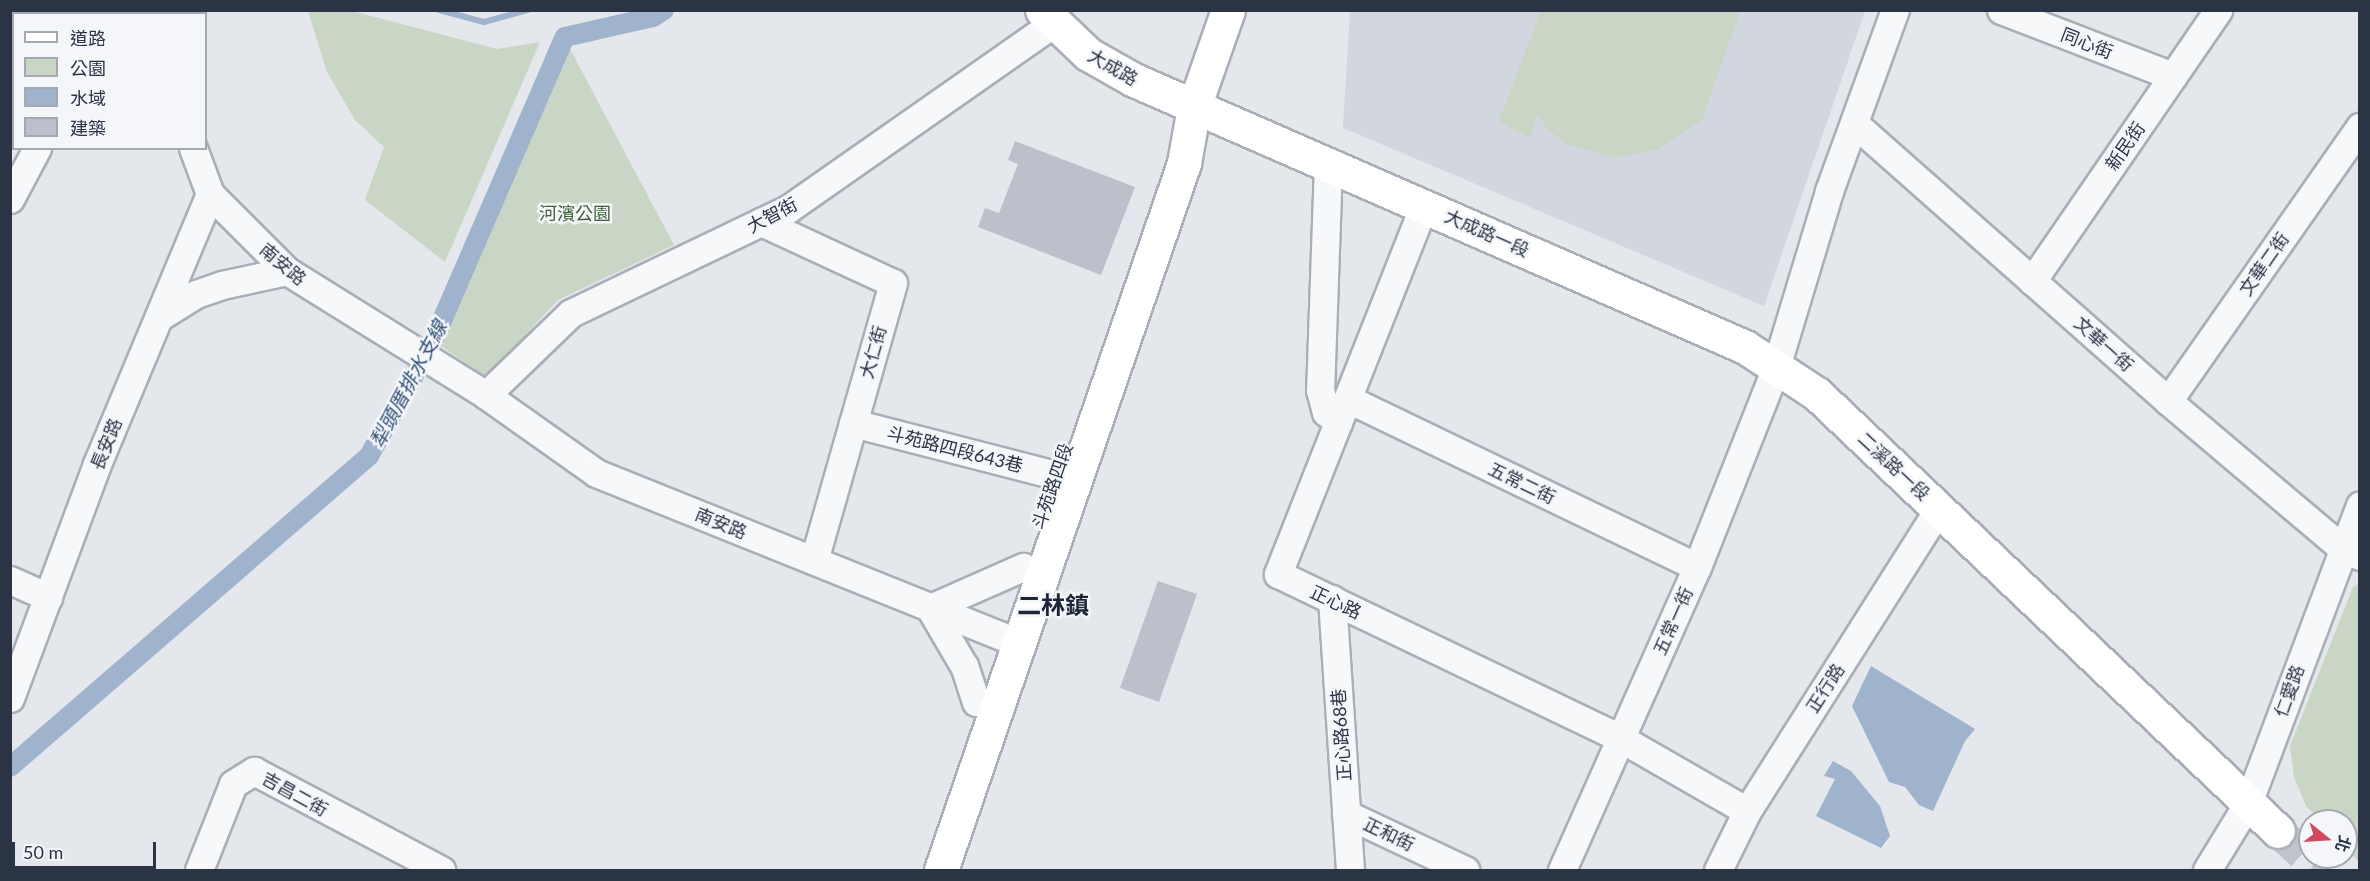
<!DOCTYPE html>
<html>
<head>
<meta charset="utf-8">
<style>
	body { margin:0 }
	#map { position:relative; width:2370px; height:881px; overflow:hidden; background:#e4e7ec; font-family:Lato,"Noto Sans TC",sans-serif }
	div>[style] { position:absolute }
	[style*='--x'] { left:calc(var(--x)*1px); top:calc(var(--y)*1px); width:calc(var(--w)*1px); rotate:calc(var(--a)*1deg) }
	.built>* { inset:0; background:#d2d6de }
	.green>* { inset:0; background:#c9d6c5 }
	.water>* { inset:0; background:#9fb4cc }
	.stream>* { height:6px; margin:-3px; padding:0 3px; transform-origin:3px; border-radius:3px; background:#9fb4cc }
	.canal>* { height:20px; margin:-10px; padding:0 10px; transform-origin:10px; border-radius:10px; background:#9fb4cc }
	.building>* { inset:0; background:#bbc0ca }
	.major-tunnel>* { height:33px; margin-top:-16.5px; transform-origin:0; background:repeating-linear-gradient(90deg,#bfc3cb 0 33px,transparent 0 49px) }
	.roads { filter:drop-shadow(2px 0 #a9aeb7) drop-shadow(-2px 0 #a9aeb7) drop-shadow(0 2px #a9aeb7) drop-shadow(0 -2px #a9aeb7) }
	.minor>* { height:27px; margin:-13.5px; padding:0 13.5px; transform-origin:13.5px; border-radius:13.5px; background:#f7f8fa }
	.major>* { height:33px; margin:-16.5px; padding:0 16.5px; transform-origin:16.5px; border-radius:16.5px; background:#fff }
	span { translate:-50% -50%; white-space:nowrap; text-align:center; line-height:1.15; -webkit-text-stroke:5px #f4f6f9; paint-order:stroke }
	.street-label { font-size:18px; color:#2b3445 }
	.park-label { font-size:18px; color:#3f6138 }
	.water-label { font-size:20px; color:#34527a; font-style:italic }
	.district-label { font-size:24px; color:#1d2536; font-weight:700 }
	.frame { position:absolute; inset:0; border:12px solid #2b3445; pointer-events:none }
	.legend { position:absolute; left:12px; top:12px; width:195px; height:138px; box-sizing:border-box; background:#f4f6f9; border:2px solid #a4a8b1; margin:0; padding:8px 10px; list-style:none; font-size:18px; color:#2b3445 }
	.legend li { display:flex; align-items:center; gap:12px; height:30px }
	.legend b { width:30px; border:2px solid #a4a8b1 }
	.north { position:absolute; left:2298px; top:809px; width:60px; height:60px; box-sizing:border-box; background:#f4f6f9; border:2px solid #a4a8b1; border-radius:50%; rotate:108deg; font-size:16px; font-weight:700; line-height:24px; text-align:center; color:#2b3445 }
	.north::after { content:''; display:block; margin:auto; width:21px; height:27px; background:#d1495b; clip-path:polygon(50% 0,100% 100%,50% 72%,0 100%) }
	.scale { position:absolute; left:12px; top:842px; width:144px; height:27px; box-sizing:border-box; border:3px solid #2b3445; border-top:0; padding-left:8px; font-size:18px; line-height:21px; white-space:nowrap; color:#2b3445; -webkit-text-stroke:4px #f4f6f9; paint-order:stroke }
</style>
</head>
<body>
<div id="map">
	<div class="built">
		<div style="clip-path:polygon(1350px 11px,1865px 11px,1764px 306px,1343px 128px)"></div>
	</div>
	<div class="green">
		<div style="clip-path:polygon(1541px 10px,1740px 10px,1740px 11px,1702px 120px,1658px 149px,1615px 158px,1567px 144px,1548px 130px,1538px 115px,1529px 138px,1499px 121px)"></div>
		<div style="clip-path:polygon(308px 11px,352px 11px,497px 49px,540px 42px,445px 262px,365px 200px,384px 147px,355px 120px,327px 72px)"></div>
		<div style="clip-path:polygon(569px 47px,674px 245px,558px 300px,486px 377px,441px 346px)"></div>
		<div style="clip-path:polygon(2359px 583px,2359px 862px,2346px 848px,2346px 821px,2321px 821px,2306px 806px,2294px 777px,2290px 746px,2353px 587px)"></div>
	</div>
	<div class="water">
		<div style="clip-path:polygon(1871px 666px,1975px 729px,1965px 741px,1933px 811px,1919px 805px,1905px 787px,1889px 782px,1852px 706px)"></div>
		<div style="clip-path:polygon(1833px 761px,1851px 771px,1880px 806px,1890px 836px,1881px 848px,1816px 816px,1835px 779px,1824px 776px)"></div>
	</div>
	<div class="stream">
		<div style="--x:439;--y:10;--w:47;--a:14.9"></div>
		<div style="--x:484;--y:22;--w:46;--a:-15.3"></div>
		<div style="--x:24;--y:14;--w:5;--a:-53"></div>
		<div style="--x:10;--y:25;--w:4;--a:-27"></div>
	</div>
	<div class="canal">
		<div style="--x:10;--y:767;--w:475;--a:-40.9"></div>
		<div style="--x:369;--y:456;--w:134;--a:-60.9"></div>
		<div style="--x:434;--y:339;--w:329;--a:-66.6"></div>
		<div style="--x:565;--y:37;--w:90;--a:-12.8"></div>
		<div style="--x:653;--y:17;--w:13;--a:-32"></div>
	</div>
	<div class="building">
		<div style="clip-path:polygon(1015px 141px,1135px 187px,1101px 275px,978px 227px,985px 208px,999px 213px,1018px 164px,1008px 160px)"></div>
		<div style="clip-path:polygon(1158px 581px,1197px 594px,1159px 702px,1120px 688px)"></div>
	</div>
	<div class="major-tunnel">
		<div style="--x:2278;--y:831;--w:58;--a:42.2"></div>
	</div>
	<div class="roads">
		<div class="minor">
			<div style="--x:2001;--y:10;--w:184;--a:21"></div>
			<div style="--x:127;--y:14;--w:6;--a:-39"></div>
			<div style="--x:10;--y:89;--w:4;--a:-14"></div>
			<div style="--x:1855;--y:124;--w:418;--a:41.5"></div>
			<div style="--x:2168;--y:401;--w:228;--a:40.2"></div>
			<div style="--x:2342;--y:548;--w:20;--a:24"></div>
			<div style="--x:193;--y:148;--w:49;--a:69.7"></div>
			<div style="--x:210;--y:194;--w:109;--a:45"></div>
			<div style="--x:287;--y:271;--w:234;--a:31.9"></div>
			<div style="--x:486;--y:395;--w:135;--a:35.3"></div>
			<div style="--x:596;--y:473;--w:456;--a:21.9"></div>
			<div style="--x:1328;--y:164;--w:226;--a:92"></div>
			<div style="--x:1320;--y:390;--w:23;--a:75"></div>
			<div style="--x:1326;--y:412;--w:16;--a:40"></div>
			<div style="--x:10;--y:199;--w:58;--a:-62.1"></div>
			<div style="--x:1424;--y:205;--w:397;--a:111.6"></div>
			<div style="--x:1278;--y:574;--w:379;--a:25.6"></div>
			<div style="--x:1620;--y:738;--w:146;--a:29.9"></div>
			<div style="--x:761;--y:222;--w:145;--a:24.8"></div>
			<div style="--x:893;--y:283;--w:288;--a:105.9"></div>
			<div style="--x:2032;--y:281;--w:329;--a:-55.5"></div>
			<div style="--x:159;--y:317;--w:44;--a:-31.9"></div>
			<div style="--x:196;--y:294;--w:28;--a:-19"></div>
			<div style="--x:222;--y:285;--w:66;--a:-12.2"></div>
			<div style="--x:486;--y:395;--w:118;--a:-44"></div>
			<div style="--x:571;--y:313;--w:241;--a:-25.6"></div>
			<div style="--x:788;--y:209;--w:325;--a:-35"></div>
			<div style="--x:1348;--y:399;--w:387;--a:25.7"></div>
			<div style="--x:2168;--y:401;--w:335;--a:-55"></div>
			<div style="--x:853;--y:423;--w:210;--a:14.4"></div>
			<div style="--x:10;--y:580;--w:42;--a:24.1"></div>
			<div style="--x:1332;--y:599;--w:272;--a:86.2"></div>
			<div style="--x:10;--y:698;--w:250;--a:-69.6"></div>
			<div style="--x:97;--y:464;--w:293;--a:-67.3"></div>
			<div style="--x:976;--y:702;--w:38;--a:-108"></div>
			<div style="--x:964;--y:666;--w:67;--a:-120.4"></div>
			<div style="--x:930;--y:608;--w:102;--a:-23.8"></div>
			<div style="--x:1346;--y:814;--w:132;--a:25.2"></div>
			<div style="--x:199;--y:870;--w:92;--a:-68.4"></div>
			<div style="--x:233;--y:784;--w:25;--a:-32"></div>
			<div style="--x:254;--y:771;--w:212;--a:27.9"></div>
			<div style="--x:1562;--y:870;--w:332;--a:-66"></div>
			<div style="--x:1697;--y:567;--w:215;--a:-68.4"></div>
			<div style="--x:1776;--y:367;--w:184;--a:-73.2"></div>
			<div style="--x:1829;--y:191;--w:193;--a:-70"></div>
			<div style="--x:1718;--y:870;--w:66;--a:-63.8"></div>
			<div style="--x:1747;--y:811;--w:358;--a:-57.6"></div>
			<div style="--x:2207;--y:870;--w:79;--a:-58.5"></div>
			<div style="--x:2248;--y:803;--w:318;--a:-69.4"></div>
		</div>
		<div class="major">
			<div style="--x:1042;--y:10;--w:64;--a:43.7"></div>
			<div style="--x:1088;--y:54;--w:53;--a:29.5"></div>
			<div style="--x:1134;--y:80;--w:667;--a:23.6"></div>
			<div style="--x:1745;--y:347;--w:37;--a:33"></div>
			<div style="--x:1776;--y:367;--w:49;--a:33.4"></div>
			<div style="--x:1817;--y:394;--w:635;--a:43.47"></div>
			<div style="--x:941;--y:870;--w:748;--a:-71.03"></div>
			<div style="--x:1184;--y:163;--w:57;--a:-79.9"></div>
			<div style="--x:1194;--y:107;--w:103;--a:-70.7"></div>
		</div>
	</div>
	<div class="street-label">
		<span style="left:2087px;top:43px;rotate:21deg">同心街</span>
		<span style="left:1113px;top:67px;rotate:30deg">大成路</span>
		<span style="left:2125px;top:146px;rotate:-55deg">新民街</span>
		<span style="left:772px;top:215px;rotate:-28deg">大智街</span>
		<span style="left:1487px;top:233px;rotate:24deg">大成路一段</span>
		<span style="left:283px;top:264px;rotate:40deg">南安路</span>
		<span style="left:2264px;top:264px;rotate:-55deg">文華二街</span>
		<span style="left:2104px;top:344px;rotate:42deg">文華一街</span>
		<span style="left:873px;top:352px;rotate:-74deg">大仁街</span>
		<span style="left:106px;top:444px;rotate:-68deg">長安路</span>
		<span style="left:955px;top:449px;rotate:14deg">斗苑路四段643巷</span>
		<span style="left:1894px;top:466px;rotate:43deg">二溪路一段</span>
		<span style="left:1522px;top:483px;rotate:26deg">五常二街</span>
		<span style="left:1052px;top:486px;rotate:-71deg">斗苑路四段</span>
		<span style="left:721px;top:523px;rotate:22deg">南安路</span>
		<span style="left:1336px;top:602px;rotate:25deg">正心路</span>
		<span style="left:1673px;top:621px;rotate:-66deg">五常一街</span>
		<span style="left:1825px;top:688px;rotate:-57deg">正行路</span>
		<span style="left:2289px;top:691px;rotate:-70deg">仁愛路</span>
		<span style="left:1341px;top:735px;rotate:-94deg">正心路68巷</span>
		<span style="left:295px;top:794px;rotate:29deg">吉昌二街</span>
		<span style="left:1389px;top:834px;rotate:26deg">正和街</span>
	</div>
	<div class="park-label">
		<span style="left:575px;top:213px">河濱公園</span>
	</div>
	<div class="water-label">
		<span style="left:408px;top:384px;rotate:-62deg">犁頭厝排水支線</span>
	</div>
	<div class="district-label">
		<span style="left:1053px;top:605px">二林鎮</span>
	</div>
	<div class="frame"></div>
	<ul class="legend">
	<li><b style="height:8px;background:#fff"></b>道路</li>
	<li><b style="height:16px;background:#c9d6c5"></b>公園</li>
	<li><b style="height:16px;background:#9fb4cc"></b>水域</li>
	<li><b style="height:16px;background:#bbc0ca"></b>建築</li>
	</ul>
	<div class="north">北</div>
	<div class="scale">50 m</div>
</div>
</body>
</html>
